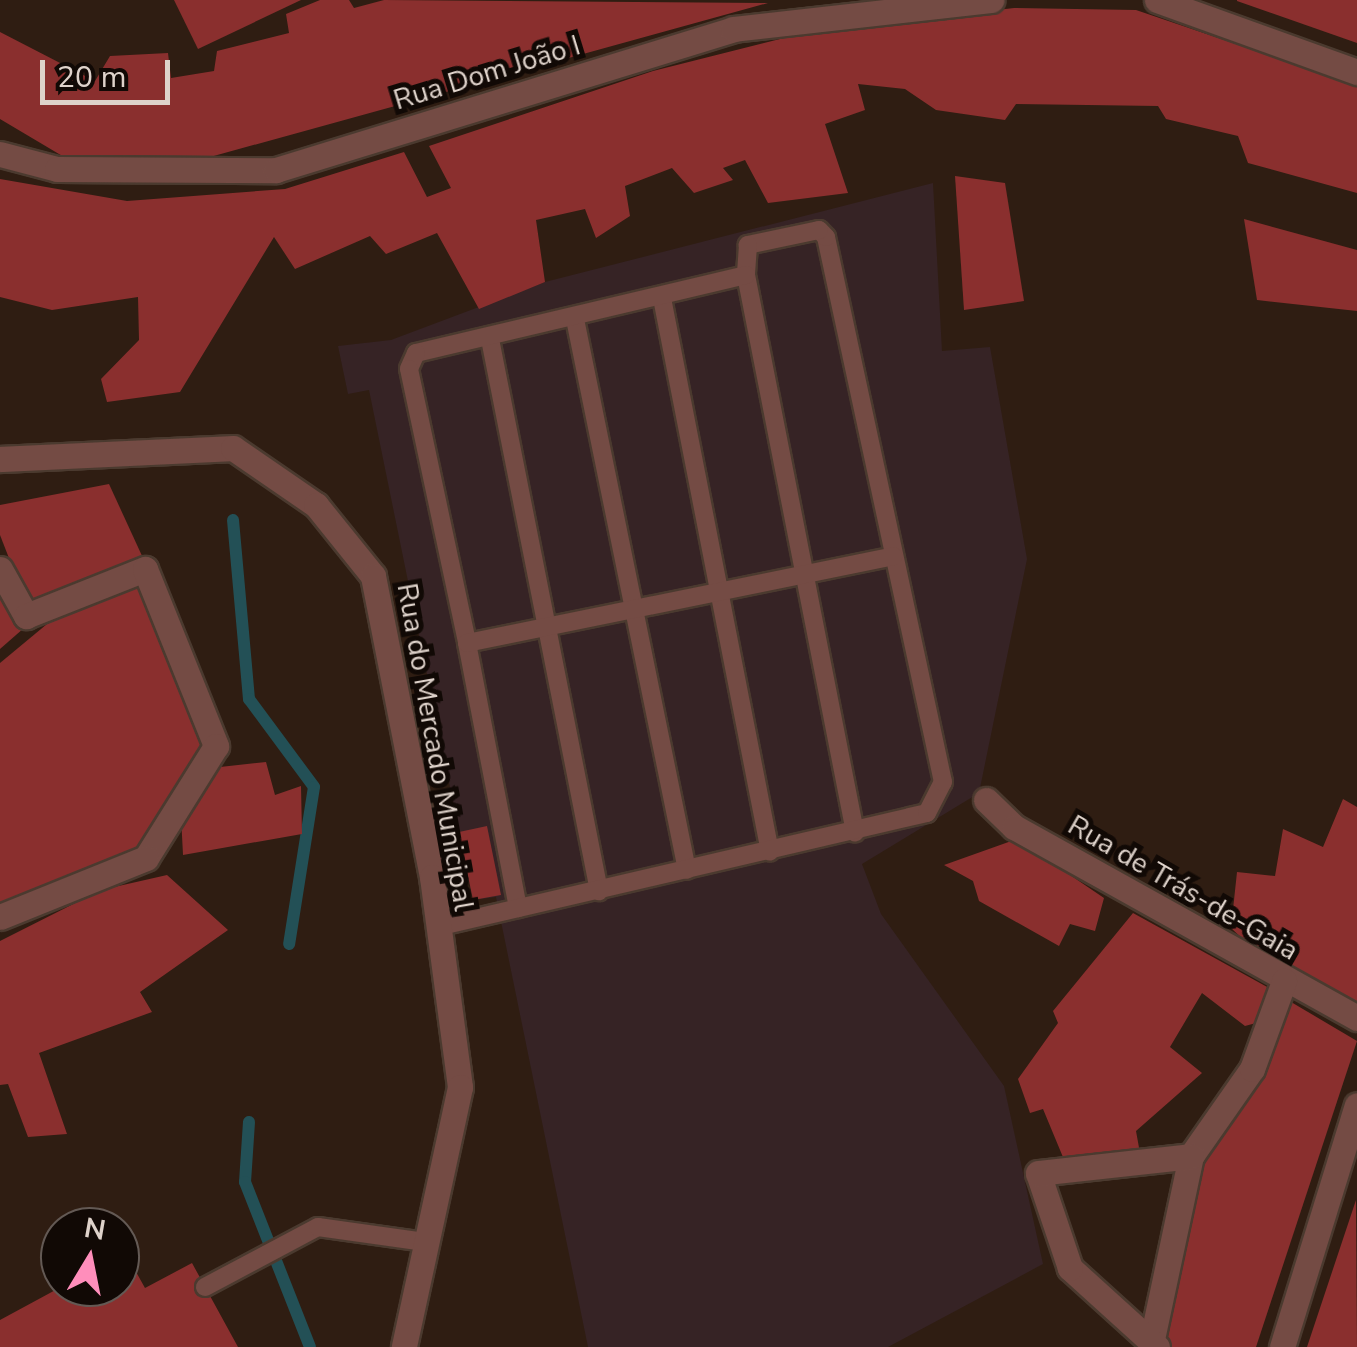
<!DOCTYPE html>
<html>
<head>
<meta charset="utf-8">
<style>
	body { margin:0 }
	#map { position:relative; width:1357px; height:1347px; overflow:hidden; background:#2f1d12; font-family:"Nunito Sans",sans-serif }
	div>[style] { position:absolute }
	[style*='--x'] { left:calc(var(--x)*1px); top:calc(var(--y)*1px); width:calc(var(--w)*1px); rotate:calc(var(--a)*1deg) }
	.commercial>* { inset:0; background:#362325 }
	.stream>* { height:12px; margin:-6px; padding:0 6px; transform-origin:6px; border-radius:6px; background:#235056 }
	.building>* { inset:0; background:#8a2f2e }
	.roads { filter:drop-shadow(2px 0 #4b3a2f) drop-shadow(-2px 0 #4b3a2f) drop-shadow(0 2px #4b3a2f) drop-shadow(0 -2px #4b3a2f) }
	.service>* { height:18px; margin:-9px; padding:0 9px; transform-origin:9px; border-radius:9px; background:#744b44 }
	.pedestrian>* { height:25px; margin:-12.5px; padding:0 12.5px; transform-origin:12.5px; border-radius:12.5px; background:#744b44 }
	.minor>* { height:25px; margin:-12.5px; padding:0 12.5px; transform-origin:12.5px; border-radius:12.5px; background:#744b44 }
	span { translate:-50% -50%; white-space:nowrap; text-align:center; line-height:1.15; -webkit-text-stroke:10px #110905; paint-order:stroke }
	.street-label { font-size:28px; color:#ded2ca }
	.north { position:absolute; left:40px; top:1207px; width:100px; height:100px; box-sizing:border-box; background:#110905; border:2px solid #635954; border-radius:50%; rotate:10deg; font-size:28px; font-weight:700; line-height:40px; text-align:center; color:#ded2ca }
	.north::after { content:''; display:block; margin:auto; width:35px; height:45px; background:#ff8ebb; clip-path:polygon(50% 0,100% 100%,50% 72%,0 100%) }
	.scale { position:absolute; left:40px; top:60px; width:130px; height:45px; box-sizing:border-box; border:5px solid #ded2ca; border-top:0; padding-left:12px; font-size:30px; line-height:35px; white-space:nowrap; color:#ded2ca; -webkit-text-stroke:8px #110905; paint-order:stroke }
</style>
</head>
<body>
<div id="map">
	<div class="commercial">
		<div style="clip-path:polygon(933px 183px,942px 351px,990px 347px,1027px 559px,979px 793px,862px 864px,881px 914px,1004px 1086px,1043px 1264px,888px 1347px,588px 1347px,496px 897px,473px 900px,369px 390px,348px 394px,338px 346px,391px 340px,545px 282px)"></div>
	</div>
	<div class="stream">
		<div style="--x:233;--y:520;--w:180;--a:84.9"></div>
		<div style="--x:249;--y:699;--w:109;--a:53.5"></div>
		<div style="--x:314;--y:787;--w:159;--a:99"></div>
		<div style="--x:249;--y:1122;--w:60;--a:93.8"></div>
		<div style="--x:245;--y:1182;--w:177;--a:68.5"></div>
	</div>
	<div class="building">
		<div style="clip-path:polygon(174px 0,301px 0,198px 49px)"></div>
		<div style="clip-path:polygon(320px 0,349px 0,354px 8px,384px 0,768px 3px,192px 162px,64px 157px,0 119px,0 32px,95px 81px,110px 56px,168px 53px,171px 78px,214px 71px,217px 51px,289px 33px,286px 14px)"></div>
		<div style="clip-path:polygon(1357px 0,1357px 43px,1237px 1px,1237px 0)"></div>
		<div style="clip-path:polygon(1014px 8px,1136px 10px,1357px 85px,1357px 193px,1248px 163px,1238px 136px,1166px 119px,1158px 106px,1016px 104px,1005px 120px,936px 110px,905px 89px,858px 84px,865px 110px,825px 124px,848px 193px,768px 203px,745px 160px,723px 168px,733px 180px,694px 193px,672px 168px,625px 186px,630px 216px,596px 238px,585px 209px,536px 220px,545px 282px,479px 309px,437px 233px,386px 254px,370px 236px,295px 269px,274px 237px,180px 392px,107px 402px,101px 379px,139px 340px,138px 297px,52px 310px,0 297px,0 179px,127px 201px,285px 189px,404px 152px,427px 197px,451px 188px,429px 146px,653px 71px,804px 33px)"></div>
		<div style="clip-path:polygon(955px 176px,1005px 183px,1024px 301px,964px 310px)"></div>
		<div style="clip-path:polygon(1244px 219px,1357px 250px,1357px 311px,1257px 300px)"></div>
		<div style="clip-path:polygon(109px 484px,143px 558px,26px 602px,0 535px,0 505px)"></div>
		<div style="clip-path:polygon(138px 582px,208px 742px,139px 854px,0 905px,0 663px,47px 624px)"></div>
		<div style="clip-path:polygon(0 594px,24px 628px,0 649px)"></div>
		<div style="clip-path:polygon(266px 762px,275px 795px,301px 786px,302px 834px,183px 855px,181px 816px,211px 768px)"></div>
		<div style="clip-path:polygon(1343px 799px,1357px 807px,1357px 1010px,1282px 976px,1231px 928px,1237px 872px,1275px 876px,1283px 829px,1323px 847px)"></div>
		<div style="clip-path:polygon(487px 826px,501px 895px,473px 900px,459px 832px)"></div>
		<div style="clip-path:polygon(1017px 839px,1104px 898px,1095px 931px,1070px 924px,1059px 946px,979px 901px,973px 881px,944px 865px)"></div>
		<div style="clip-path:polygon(167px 875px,228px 930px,140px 992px,152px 1012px,39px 1053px,67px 1134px,28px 1137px,8px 1084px,0 1085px,0 941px,101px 890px)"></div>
		<div style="clip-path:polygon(1133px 913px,1269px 988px,1256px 1023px,1245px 1026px,1202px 993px,1170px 1047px,1202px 1073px,1136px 1131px,1140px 1153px,1065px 1162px,1043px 1109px,1030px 1113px,1018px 1079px,1058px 1023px,1053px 1011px)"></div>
		<div style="clip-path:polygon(1286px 999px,1357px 1041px,1256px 1347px,1157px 1347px,1196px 1166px)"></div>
		<div style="clip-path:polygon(1356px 1200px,1357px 1347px,1307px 1347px)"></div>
		<div style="clip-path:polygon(125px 1252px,145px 1288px,192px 1263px,238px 1347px,0 1347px,0 1320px,61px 1287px,120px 1287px)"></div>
	</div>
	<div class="roads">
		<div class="service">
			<div style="--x:746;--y:275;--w:568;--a:78.93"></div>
			<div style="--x:662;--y:298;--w:564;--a:78.97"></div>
			<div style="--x:575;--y:319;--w:562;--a:78.51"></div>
			<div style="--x:490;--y:339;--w:563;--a:78.83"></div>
			<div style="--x:467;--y:643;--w:270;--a:79.1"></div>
			<div style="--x:437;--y:927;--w:503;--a:-13.1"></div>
			<div style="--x:927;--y:813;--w:35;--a:-63"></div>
			<div style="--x:943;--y:782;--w:557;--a:-102.12"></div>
			<div style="--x:826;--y:237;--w:10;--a:-135"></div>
			<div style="--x:819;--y:230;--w:73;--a:168.1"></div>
			<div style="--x:748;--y:245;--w:30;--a:94"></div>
			<div style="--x:746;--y:275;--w:339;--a:166.7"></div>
			<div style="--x:416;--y:353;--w:17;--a:114"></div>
			<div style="--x:409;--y:369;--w:280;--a:78"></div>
			<div style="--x:467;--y:643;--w:435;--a:-11.5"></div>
			<div style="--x:205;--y:1287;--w:128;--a:-28"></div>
			<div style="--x:318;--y:1227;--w:108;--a:8"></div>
		</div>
		<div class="pedestrian">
			<div style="--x:986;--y:800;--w:39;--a:44"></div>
			<div style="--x:1014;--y:827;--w:393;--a:29.1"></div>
			<div style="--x:1151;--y:1344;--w:192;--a:-78"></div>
			<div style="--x:1191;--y:1156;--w:106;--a:-55"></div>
			<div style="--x:1252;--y:1069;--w:94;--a:-70"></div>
			<div style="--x:1157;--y:1347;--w:118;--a:-137.8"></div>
			<div style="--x:1070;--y:1268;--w:100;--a:-108.6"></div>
			<div style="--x:1038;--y:1173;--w:154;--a:-6.3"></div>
		</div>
		<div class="minor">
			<div style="--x:1157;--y:0;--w:213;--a:19.8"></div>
			<div style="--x:0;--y:154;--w:59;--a:14.7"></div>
			<div style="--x:57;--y:169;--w:219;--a:0.3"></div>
			<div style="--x:276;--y:170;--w:478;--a:-17.1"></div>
			<div style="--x:733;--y:29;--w:260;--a:-6.4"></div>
			<div style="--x:0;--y:459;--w:233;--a:-2.7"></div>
			<div style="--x:233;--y:448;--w:101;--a:34.5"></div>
			<div style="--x:316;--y:505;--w:91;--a:51.2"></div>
			<div style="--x:373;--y:576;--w:307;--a:78.9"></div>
			<div style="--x:432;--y:877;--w:212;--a:82.4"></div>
			<div style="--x:460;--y:1087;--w:266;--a:102.2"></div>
			<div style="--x:0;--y:569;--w:54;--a:61"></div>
			<div style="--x:26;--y:616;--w:128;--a:-21.6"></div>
			<div style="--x:145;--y:569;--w:191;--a:68.1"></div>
			<div style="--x:216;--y:746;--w:132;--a:122"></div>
			<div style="--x:146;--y:858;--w:157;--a:158"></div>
			<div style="--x:1282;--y:1347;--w:253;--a:-72.8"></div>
		</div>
	</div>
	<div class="street-label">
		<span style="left:487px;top:73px;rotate:-17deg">Rua Dom João I</span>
		<span style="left:435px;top:747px;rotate:80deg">Rua do Mercado Municipal</span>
		<span style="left:1183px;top:888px;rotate:30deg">Rua de Trás-de-Gaia</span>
	</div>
	<div class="north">N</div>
	<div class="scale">20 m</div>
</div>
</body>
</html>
